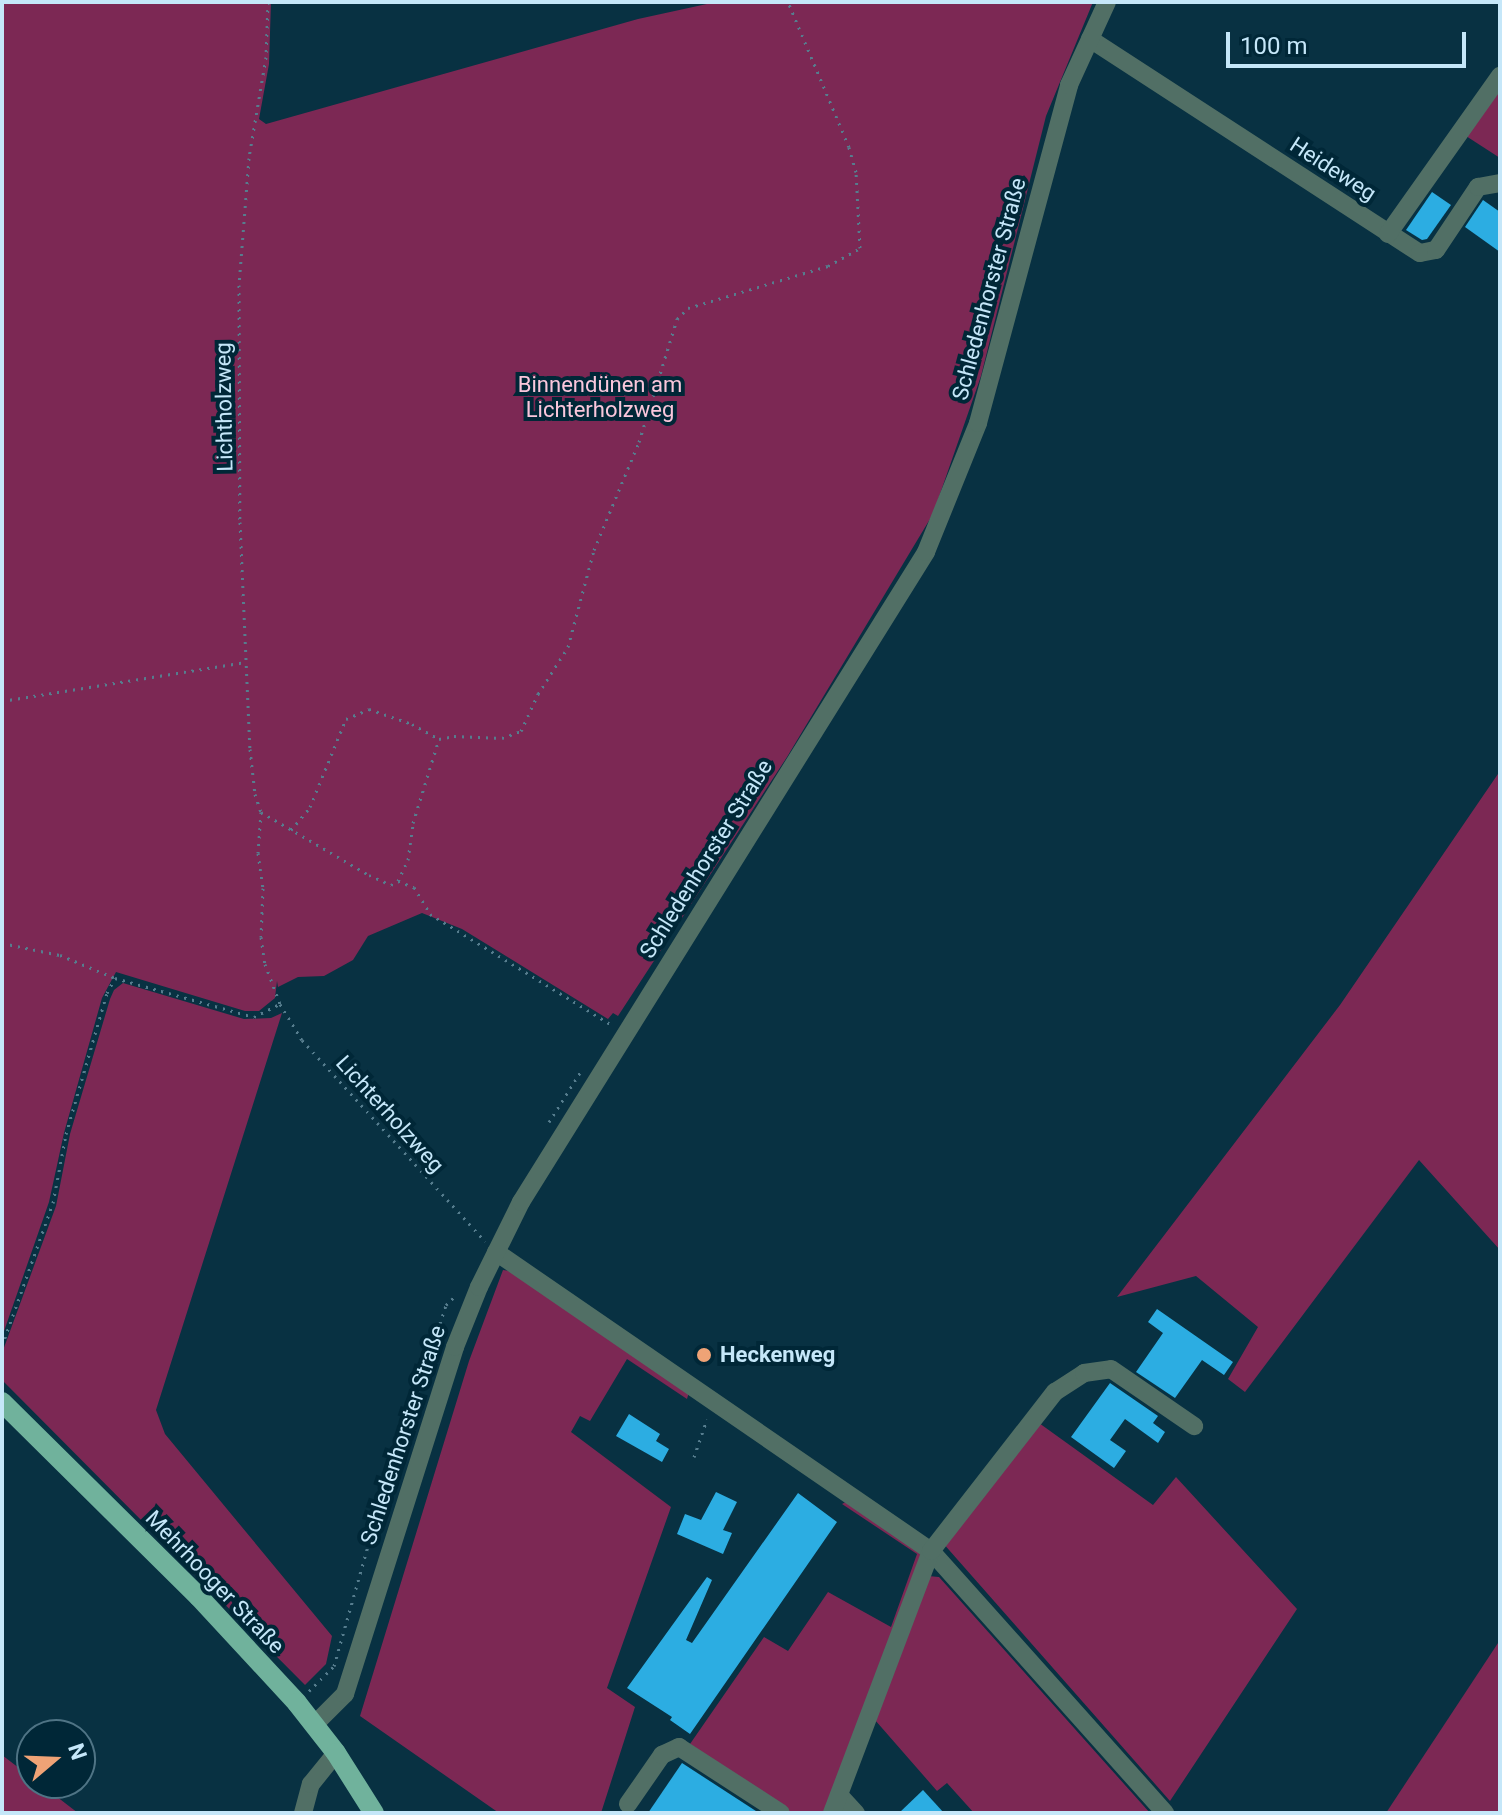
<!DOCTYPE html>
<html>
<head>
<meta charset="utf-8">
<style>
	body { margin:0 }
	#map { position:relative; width:1502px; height:1815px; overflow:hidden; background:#083142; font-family:Roboto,sans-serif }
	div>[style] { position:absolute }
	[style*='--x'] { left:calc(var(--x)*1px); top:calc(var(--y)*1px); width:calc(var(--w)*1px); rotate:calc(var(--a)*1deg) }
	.green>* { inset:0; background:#7c2854 }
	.building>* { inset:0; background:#2cade2 }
	.path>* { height:3px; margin-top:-1.5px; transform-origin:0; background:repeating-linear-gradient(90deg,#567d8e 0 2px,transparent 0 8px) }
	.minor>* { height:18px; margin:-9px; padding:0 9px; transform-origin:9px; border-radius:9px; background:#516f65 }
	.major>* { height:20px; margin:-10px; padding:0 10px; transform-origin:10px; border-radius:10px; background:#70b29c }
	.dots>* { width:22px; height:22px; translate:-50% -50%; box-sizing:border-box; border:4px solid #002737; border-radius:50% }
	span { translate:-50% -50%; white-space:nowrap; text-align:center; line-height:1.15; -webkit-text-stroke:8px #002737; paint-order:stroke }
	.street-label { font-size:22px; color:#c5e7f9 }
	.park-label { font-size:22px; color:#fac7dc }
	.poi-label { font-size:22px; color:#c5e7f9; font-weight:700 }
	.left { translate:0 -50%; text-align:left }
	.frame { position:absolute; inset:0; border:4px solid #c5e7f9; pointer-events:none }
	.north { position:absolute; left:16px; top:1719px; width:80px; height:80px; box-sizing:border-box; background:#002737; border:2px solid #4f7485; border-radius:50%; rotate:71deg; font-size:22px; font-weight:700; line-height:32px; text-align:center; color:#c5e7f9 }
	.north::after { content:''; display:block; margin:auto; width:28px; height:36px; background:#efa376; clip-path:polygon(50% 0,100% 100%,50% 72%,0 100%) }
	.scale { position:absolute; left:1226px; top:32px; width:240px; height:36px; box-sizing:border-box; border:4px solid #c5e7f9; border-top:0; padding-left:10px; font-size:24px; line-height:28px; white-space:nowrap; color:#c5e7f9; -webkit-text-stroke:6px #002737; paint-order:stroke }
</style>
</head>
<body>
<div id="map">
	<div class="green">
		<div style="clip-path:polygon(2px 2px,271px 2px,269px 64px,259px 119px,266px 124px,638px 19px,716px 2px,1093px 2px,1046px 116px,981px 376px,933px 514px,787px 757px,618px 1016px,613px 1013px,608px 1019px,462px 929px,422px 913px,368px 936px,353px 960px,324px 976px,298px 977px,278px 987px,277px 981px,275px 998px,259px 1011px,245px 1011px,116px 972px,102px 998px,64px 1133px,49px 1202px,2px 1337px)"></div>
		<div style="clip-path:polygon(1500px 90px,1500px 158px,1466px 136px)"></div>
		<div style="clip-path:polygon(1500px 771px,1500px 1250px,1419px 1160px,1245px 1392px,1228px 1379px,1258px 1327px,1196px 1276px,1117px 1297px,1340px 1005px)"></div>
		<div style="clip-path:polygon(123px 983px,244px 1019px,271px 1018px,282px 1013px,156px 1410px,165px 1434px,332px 1636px,326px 1664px,305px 1685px,2px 1380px,2px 1353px,56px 1206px,70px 1134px,110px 999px,114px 990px)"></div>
		<div style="clip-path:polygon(503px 1270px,510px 1271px,689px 1392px,687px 1399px,627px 1359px,590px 1421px,580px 1416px,571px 1432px,671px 1507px,607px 1688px,635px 1707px,601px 1813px,499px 1813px,360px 1716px,469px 1361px)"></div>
		<div style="clip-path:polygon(1039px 1423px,1153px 1505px,1176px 1477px,1297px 1609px,1170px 1801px,942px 1542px)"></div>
		<div style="clip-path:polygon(851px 1499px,923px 1553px,829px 1813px,791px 1813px,690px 1744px,764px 1637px,788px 1651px,828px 1592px,891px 1627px,917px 1554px,842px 1504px)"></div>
		<div style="clip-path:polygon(928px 1576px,939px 1577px,1150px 1813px,974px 1813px,947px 1783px,937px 1791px,875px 1720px)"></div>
		<div style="clip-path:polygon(1500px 1640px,1500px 1813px,1386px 1813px)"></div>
		<div style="clip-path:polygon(2px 1755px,32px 1778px,32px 1783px,39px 1783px,78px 1813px,2px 1813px)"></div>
	</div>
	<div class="building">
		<div style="clip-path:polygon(1432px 192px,1451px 205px,1427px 239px,1422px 240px,1406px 230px)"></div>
		<div style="clip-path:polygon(1483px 200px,1500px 212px,1500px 252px,1465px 227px)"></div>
		<div style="clip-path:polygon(1157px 1309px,1233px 1362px,1224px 1375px,1202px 1360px,1175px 1398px,1136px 1372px,1163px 1333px,1148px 1322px)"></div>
		<div style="clip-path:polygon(1110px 1383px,1158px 1416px,1153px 1423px,1165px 1432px,1158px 1443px,1125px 1419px,1110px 1440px,1126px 1451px,1114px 1468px,1071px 1437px)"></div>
		<div style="clip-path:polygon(629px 1414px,660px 1434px,656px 1441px,669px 1449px,662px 1462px,616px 1436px)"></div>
		<div style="clip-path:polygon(716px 1492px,737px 1502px,723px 1530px,732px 1533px,723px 1554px,677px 1534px,685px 1514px,701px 1520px)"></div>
		<div style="clip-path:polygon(798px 1493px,837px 1522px,690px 1734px,670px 1720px,672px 1717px,627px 1688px,707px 1577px,712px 1580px,686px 1640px,692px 1643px)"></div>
		<div style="clip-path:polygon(682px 1763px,759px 1813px,648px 1813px)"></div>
		<div style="clip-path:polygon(923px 1790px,944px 1813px,899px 1813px)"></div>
	</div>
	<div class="path">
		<div style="--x:268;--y:2;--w:55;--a:92.1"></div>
		<div style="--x:266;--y:57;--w:102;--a:99.6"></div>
		<div style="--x:249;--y:158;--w:127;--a:94.5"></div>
		<div style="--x:239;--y:285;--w:237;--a:89.8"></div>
		<div style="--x:240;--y:522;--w:227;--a:87.5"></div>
		<div style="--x:250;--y:749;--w:45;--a:83.7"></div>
		<div style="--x:255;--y:794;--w:19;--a:72"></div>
		<div style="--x:261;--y:812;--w:41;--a:94.2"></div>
		<div style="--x:258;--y:853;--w:35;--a:82"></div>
		<div style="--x:263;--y:888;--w:49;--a:92.3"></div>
		<div style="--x:261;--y:937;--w:27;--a:82"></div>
		<div style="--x:265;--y:964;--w:43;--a:69.4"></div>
		<div style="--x:280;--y:1004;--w:42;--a:58.6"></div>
		<div style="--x:302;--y:1040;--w:272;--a:47.7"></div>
		<div style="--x:2;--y:701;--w:247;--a:-9.1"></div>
		<div style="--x:261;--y:812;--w:125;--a:30.3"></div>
		<div style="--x:369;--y:875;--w:24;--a:24"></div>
		<div style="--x:391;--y:885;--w:8;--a:-30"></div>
		<div style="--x:398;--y:881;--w:23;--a:-65"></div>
		<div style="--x:408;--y:860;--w:37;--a:-82"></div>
		<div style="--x:413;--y:823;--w:88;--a:-72.8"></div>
		<div style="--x:439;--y:739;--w:15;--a:-11"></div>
		<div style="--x:454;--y:736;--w:48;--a:2.4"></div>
		<div style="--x:502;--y:738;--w:20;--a:-20"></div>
		<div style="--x:521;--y:731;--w:41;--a:-65.3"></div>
		<div style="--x:538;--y:694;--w:56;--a:-57.4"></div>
		<div style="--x:568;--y:647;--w:100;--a:-75"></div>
		<div style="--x:594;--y:550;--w:117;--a:-67.4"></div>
		<div style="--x:639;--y:442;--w:129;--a:-72.8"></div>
		<div style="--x:677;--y:319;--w:16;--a:-45"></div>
		<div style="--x:688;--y:308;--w:146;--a:-16.7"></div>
		<div style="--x:828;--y:266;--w:37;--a:-29"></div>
		<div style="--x:860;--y:248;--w:76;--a:-93"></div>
		<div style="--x:856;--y:172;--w:26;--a:-106"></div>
		<div style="--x:849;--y:147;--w:157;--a:-112.8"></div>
		<div style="--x:291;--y:830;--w:30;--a:-50"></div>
		<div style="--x:310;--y:807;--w:95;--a:-67.8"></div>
		<div style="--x:346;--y:719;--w:25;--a:-23"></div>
		<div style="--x:369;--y:709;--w:46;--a:19.2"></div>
		<div style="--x:412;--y:724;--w:31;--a:29"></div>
		<div style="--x:398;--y:881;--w:17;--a:21"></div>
		<div style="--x:414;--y:887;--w:31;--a:59"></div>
		<div style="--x:430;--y:914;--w:211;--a:31.4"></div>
		<div style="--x:2;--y:943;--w:59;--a:11.7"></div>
		<div style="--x:60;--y:955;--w:60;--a:22.7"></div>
		<div style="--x:549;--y:1122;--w:60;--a:-57.9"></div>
		<div style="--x:2;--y:1346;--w:152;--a:-70.4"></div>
		<div style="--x:53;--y:1203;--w:70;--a:-79.3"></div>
		<div style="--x:66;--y:1134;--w:147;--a:-73.8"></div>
		<div style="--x:107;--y:993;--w:17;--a:-62"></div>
		<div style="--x:115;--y:978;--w:144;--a:15.7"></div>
		<div style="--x:254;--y:1017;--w:29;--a:-27"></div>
		<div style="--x:694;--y:1457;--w:40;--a:-71.1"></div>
		<div style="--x:309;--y:1691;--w:35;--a:-45"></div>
		<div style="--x:334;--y:1666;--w:151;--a:-74.2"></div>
		<div style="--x:375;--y:1521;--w:227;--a:-71.8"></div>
		<div style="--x:446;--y:1305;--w:16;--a:-45"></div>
	</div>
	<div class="minor">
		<div style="--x:1090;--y:39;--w:393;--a:33"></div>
		<div style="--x:1420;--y:253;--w:16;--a:-11"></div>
		<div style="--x:1436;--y:250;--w:76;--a:-56.3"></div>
		<div style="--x:1478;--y:187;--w:22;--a:-10"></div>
		<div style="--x:1388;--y:234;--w:194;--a:-54.7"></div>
		<div style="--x:496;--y:1252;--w:528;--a:34.5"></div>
		<div style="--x:931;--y:1551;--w:351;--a:48.2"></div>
		<div style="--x:314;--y:1725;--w:44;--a:-45"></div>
		<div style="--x:345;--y:1694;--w:364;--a:-72.4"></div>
		<div style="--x:455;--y:1347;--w:65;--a:-68.2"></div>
		<div style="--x:479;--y:1287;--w:95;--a:-63.7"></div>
		<div style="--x:521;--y:1202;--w:766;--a:-58.07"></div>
		<div style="--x:926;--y:552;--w:139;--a:-68"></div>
		<div style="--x:978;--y:423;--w:350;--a:-74.9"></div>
		<div style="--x:1069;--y:85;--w:91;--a:-65.4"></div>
		<div style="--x:839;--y:1795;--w:25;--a:47"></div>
		<div style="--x:628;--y:1804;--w:60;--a:-55.2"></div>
		<div style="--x:662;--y:1755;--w:19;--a:-25"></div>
		<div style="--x:679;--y:1747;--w:121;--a:32.9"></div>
		<div style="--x:303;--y:1813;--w:30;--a:-75"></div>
		<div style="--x:311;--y:1784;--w:40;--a:-51"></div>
		<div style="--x:832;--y:1813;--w:280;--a:-69.3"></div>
		<div style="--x:931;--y:1551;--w:202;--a:-52.1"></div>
		<div style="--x:1055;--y:1392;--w:35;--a:-33"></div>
		<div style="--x:1084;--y:1373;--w:27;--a:-8"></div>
		<div style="--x:1111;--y:1369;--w:101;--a:34.5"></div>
	</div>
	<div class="major">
		<div style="--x:2;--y:1402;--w:277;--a:44.7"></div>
		<div style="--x:199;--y:1597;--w:144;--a:47.2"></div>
		<div style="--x:297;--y:1703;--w:63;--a:52"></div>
		<div style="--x:336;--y:1753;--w:71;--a:57.7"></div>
	</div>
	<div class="dots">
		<div style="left:704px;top:1355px;background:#efa376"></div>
	</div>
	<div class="street-label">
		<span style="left:1333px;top:169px;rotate:33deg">Heideweg</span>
		<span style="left:989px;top:289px;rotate:-75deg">Schledenhorster Straße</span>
		<span style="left:224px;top:407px;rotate:-91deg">Lichtholzweg</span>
		<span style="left:706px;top:859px;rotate:-58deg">Schledenhorster Straße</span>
		<span style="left:390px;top:1114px;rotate:48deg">Lichterholzweg</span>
		<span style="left:403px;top:1435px;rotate:-72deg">Schledenhorster Straße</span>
		<span style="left:215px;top:1582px;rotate:46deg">Mehrhooger Straße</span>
	</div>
	<div class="park-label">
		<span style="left:600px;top:397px">Binnendünen am<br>Lichterholzweg</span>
	</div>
	<div class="poi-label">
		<span class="left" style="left:720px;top:1355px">Heckenweg</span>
	</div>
	<div class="frame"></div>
	<div class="north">N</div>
	<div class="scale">100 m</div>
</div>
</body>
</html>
